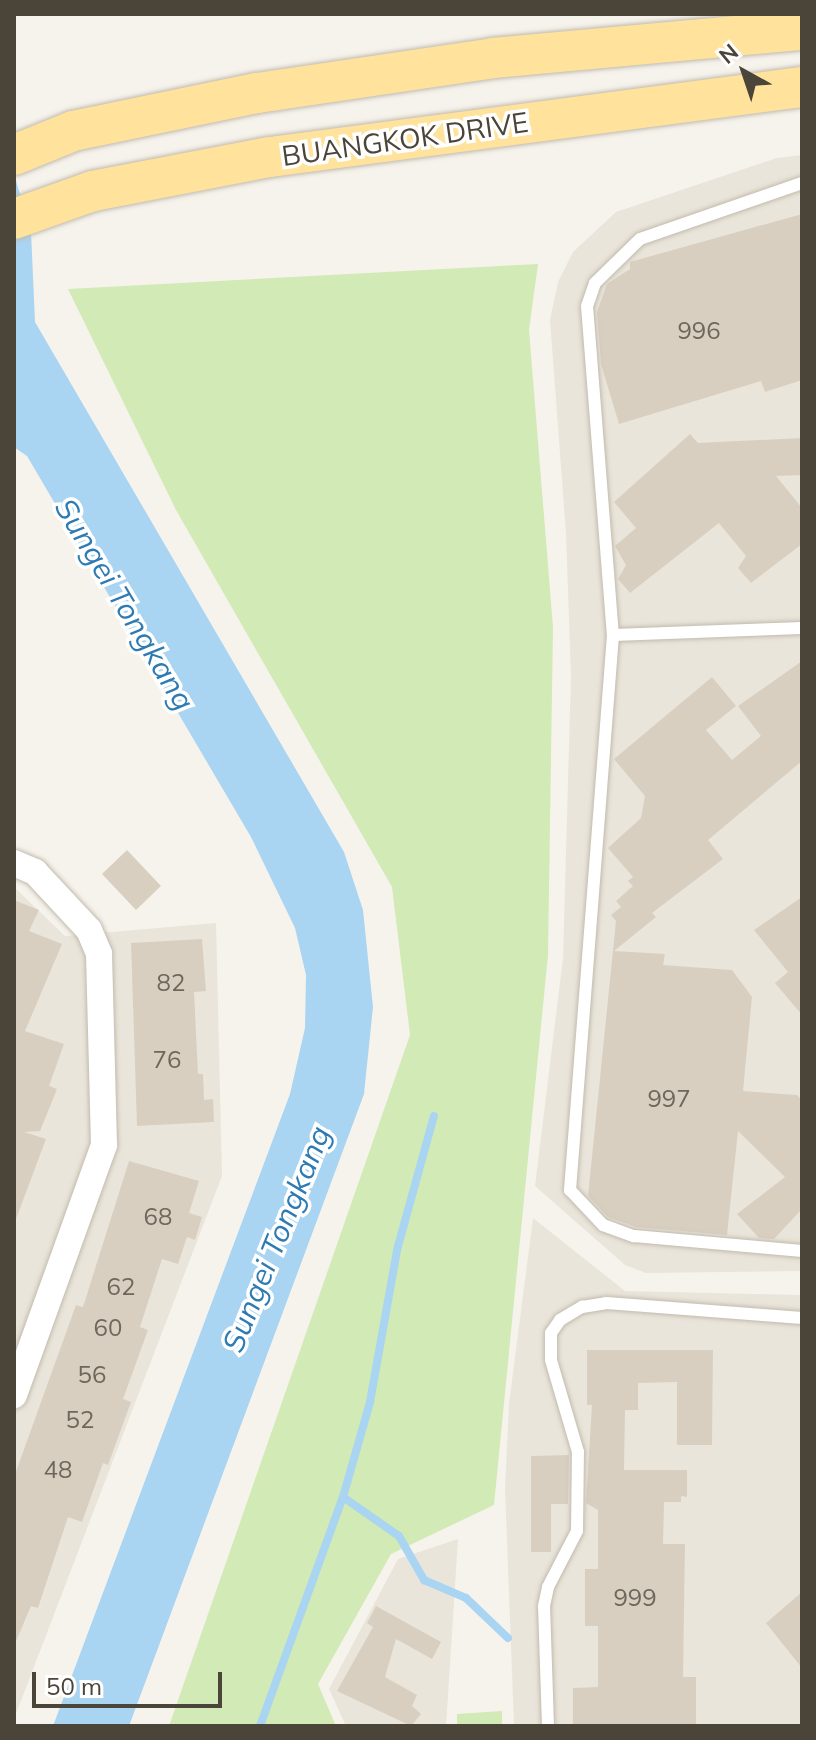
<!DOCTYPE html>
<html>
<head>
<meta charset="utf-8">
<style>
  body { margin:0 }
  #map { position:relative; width:816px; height:1740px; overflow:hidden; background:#f6f3ec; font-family:Mulish,sans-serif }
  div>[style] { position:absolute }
  .residential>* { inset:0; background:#eae5da }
  .green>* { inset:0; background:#d2eab5 }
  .water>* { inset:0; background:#a9d4f2 }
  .stream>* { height:8px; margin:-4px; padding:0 4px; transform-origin:4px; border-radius:4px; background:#a9d4f2 }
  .building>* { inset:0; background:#d8cfc1 }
  .roads { filter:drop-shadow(0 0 2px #c2bbae) drop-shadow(0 0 2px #c2bbae) }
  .lane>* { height:12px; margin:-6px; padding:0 6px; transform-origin:6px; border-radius:6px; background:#fff }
  .street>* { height:26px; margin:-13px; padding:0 13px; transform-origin:13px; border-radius:13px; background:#fff }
  .primary>* { height:40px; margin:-20px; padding:0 20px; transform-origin:20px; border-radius:20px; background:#ffe39c }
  span { translate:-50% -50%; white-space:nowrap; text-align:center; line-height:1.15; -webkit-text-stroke:7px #fff; paint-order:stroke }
  .number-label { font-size:24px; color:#6e675b }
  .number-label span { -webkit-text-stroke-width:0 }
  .street-label { font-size:28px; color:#4b4439 }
  .water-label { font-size:30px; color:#2e7ab2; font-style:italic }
  .frame { position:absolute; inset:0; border:16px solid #4b4439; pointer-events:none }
  .north { position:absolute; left:704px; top:32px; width:80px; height:80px; -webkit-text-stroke:6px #fff; paint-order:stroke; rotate:320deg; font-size:22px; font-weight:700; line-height:32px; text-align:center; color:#4b4439 }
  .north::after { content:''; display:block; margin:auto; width:28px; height:36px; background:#4b4439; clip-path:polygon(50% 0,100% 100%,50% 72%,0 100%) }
  .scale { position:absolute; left:32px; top:1672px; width:190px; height:36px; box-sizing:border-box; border:4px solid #4b4439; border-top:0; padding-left:10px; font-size:24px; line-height:28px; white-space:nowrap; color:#4b4439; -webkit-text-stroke:6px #fff; paint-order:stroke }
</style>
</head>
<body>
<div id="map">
  <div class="residential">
    <div style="clip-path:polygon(802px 155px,802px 1271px,646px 1273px,625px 1265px,535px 1186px,563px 958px,571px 676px,566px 533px,550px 320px,558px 282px,573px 252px,616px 212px,777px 158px)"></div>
    <div style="clip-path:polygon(14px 887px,65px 936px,216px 923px,222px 1176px,14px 1719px)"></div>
    <div style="clip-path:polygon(533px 1218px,625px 1291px,802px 1295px,802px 1726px,514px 1726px,505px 1488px,509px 1404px)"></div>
    <div style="clip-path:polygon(458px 1539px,446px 1726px,346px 1726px,329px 1689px,398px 1559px)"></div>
  </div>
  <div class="green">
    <div style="clip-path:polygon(538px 264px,529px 330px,553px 627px,548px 955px,494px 1505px,391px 1554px,318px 1684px,336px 1726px,169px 1726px,410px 1035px,392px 887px,176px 510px,68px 289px)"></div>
    <div style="clip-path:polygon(502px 1711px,502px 1726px,457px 1726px,457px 1714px)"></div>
  </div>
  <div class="water">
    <div style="clip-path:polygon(14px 174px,31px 231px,35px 322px,344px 852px,363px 910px,373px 1007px,364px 1094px,129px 1726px,53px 1726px,290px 1094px,305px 1028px,306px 975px,295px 928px,251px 837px,27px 456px,14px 447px)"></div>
  </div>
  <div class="stream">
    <div style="left:343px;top:1497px;width:68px;rotate:34.9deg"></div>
    <div style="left:399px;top:1536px;width:51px;rotate:60.4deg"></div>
    <div style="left:424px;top:1580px;width:46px;rotate:23.2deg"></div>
    <div style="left:466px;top:1598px;width:58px;rotate:43.6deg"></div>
    <div style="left:260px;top:1726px;width:244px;rotate:-70.1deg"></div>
    <div style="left:343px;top:1497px;width:99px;rotate:-74.1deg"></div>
    <div style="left:370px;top:1402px;width:154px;rotate:-79.9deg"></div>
    <div style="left:397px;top:1250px;width:139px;rotate:-74.6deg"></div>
  </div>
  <div class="building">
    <div style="clip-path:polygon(802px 214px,802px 380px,765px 392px,761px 381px,619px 424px,601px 364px,597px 312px,607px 284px,630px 269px,630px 262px)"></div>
    <div style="clip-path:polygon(690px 434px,698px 443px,802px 438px,802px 475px,776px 476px,802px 508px,802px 544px,751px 583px,738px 568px,746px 556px,719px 523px,630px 593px,618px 579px,626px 565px,615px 546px,636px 528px,614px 502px)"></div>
    <div style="clip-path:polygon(802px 661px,802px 761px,708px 840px,723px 859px,652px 913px,656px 917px,614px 951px,665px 954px,663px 965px,732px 970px,752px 997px,743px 1091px,797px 1095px,802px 1100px,802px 1209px,774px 1239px,759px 1238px,737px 1214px,785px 1177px,738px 1131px,727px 1235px,636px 1227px,608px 1217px,588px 1196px,616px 921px,611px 915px,621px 907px,616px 901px,633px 886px,628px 881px,633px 877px,608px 848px,641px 818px,645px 796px,614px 759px,712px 677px,736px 706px,706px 730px,732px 760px,761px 736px,738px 706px)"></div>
    <div style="clip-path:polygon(127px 850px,161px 886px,136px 910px,102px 874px)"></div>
    <div style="clip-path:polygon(802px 897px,802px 1015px,775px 983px,788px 972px,754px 930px)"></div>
    <div style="clip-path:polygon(14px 900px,39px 910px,29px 931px,62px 944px,25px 1031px,64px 1044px,49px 1086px,57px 1089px,40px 1131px,24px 1132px,46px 1139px,16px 1219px)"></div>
    <div style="clip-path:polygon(202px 939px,206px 991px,194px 992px,198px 1074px,203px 1074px,204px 1100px,213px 1099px,214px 1122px,137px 1126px,131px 943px)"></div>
    <div style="clip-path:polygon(129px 1161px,199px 1181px,189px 1213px,202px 1217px,195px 1240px,187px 1237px,178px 1264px,162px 1259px,140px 1327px,148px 1330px,123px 1399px,131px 1402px,108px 1465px,103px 1463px,82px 1522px,68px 1517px,38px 1608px,31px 1606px,14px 1646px,14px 1477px,76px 1305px,83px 1307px)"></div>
    <div style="clip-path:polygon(587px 1350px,713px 1350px,712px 1445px,677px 1445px,677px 1382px,638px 1383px,638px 1410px,625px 1410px,624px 1470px,687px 1470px,687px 1497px,681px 1496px,681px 1502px,664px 1502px,663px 1544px,685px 1544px,683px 1677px,696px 1677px,696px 1726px,573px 1726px,573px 1688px,598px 1687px,598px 1626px,585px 1626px,585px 1569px,598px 1569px,598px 1510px,586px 1503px,592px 1405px,587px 1405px)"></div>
    <div style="clip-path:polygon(569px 1455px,568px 1504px,551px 1504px,551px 1552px,531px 1552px,531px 1456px)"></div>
    <div style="clip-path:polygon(802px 1592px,802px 1668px,766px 1623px)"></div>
    <div style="clip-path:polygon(376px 1606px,441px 1642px,432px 1659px,396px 1639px,385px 1677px,417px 1695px,412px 1706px,421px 1714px,411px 1726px,337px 1691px,373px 1627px,367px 1623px)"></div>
  </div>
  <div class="roads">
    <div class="lane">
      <div style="left:802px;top:183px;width:171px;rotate:160.9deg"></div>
      <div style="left:640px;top:239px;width:63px;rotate:135.6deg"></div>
      <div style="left:595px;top:283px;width:24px;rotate:109deg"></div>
      <div style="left:587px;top:306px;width:330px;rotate:85.5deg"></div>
      <div style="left:613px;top:635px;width:557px;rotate:94.43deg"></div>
      <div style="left:570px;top:1190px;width:48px;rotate:46.7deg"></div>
      <div style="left:603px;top:1225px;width:33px;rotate:20deg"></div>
      <div style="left:634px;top:1236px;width:169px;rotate:5.1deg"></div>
      <div style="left:613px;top:635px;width:189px;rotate:-2.1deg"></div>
      <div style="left:548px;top:1726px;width:120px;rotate:-91.9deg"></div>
      <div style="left:544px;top:1606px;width:19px;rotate:-78deg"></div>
      <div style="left:548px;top:1587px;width:63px;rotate:-62.6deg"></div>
      <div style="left:577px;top:1531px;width:79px;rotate:-89.3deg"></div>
      <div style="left:578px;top:1452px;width:96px;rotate:-106.4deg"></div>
      <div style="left:551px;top:1360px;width:27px;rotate:-90deg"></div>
      <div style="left:551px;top:1333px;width:16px;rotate:-55deg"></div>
      <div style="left:560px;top:1320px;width:26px;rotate:-31deg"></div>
      <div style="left:582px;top:1307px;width:24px;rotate:-9deg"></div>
      <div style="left:606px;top:1303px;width:197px;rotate:4.4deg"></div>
    </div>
    <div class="street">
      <div style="left:14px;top:863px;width:23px;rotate:23deg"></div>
      <div style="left:35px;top:872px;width:79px;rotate:47deg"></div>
      <div style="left:89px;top:930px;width:26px;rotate:67deg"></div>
      <div style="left:99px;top:954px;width:191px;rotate:88.5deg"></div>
      <div style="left:104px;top:1145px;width:266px;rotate:109.8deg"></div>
    </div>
    <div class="primary">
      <div style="left:14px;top:155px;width:64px;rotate:-22.1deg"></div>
      <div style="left:73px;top:131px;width:188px;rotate:-11.7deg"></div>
      <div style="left:257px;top:93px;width:239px;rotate:-8.4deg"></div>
      <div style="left:493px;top:58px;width:310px;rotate:-5.2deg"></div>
      <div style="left:14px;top:219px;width:84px;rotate:-19.5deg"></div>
      <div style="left:93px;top:191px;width:180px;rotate:-10.9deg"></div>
      <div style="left:270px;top:157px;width:537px;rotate:-7.5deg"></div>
    </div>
  </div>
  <div class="number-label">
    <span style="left:699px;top:331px">996</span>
    <span style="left:171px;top:983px">82</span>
    <span style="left:167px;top:1060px">76</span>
    <span style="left:669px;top:1099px">997</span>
    <span style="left:158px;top:1217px">68</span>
    <span style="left:121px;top:1287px">62</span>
    <span style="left:108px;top:1328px">60</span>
    <span style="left:92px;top:1375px">56</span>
    <span style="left:80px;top:1420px">52</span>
    <span style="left:58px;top:1470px">48</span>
    <span style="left:635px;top:1598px">999</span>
  </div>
  <div class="street-label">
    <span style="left:405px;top:139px;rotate:-8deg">BUANGKOK DRIVE</span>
  </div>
  <div class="water-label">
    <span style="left:125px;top:604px;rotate:59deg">Sungei Tongkang</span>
    <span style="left:276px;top:1239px;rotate:-68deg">Sungei Tongkang</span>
  </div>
  <div class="frame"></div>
  <div class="north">N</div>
  <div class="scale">50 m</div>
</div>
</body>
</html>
